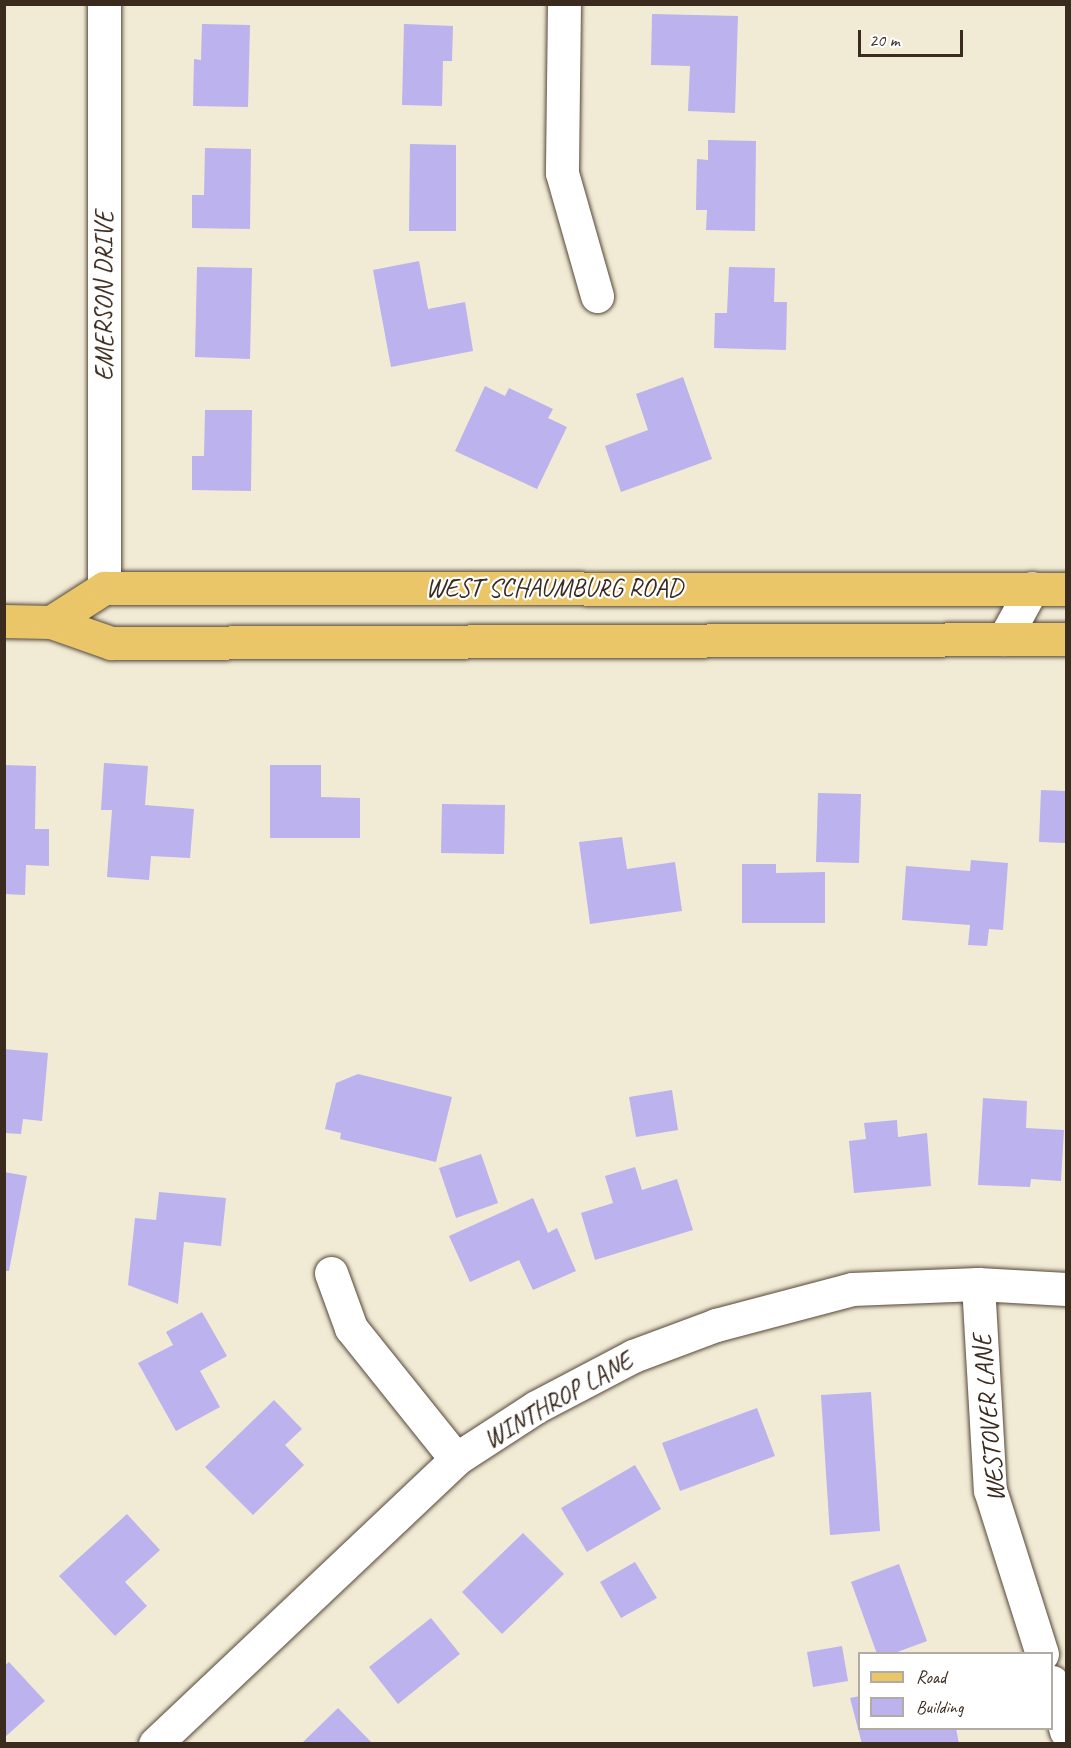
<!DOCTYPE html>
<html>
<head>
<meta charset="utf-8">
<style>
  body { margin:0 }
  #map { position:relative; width:1071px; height:1748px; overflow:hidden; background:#f1ebd5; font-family:Caveat,sans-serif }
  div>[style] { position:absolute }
  .building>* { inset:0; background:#bbb2ee }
  .roads { filter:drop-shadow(0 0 2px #564739) drop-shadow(0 0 2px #564739) }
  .minor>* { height:33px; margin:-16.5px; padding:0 16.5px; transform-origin:16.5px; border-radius:16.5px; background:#fff }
  .major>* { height:33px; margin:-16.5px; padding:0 16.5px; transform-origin:16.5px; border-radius:16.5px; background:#ebc669 }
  span { translate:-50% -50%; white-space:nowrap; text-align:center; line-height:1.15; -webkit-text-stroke:4.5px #fff; paint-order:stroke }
  .street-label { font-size:26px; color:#3b2a1e }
  .frame { position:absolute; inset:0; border:6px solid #3b2a1e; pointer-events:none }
  .legend { position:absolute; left:858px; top:1652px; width:195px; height:78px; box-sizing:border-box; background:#fff; border:2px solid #b1aaa5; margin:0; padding:8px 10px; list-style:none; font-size:18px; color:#3b2a1e }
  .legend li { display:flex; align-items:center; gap:12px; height:30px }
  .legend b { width:30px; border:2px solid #b1aaa5 }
  .scale { position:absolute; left:858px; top:30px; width:105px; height:27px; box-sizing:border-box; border:3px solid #3b2a1e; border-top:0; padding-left:8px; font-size:18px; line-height:21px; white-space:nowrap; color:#3b2a1e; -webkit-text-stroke:4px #fff; paint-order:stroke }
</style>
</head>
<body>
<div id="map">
  <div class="building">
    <div style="clip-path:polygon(652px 14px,738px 16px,735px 113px,688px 111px,690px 66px,651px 65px)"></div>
    <div style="clip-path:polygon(202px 24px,250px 25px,248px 107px,193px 106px,194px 59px,201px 60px)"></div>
    <div style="clip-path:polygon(404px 24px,453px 26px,452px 61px,443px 61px,442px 106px,402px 105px)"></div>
    <div style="clip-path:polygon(708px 140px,756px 141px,755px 231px,706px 230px,707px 210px,696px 210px,697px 159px,708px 160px)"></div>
    <div style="clip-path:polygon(410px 144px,456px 145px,456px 231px,409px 231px)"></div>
    <div style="clip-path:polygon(205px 148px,251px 149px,250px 229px,192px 228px,192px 195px,204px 195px)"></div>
    <div style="clip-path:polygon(419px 261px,428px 309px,465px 302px,473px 351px,391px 367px,373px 270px)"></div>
    <div style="clip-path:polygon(197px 267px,252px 268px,250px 359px,195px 357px)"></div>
    <div style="clip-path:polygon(729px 267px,775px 268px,774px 302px,787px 302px,786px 350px,714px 348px,715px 313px,727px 313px)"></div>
    <div style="clip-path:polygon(683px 377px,712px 459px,621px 492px,605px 446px,648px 430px,636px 394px)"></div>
    <div style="clip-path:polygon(485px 386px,505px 396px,509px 388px,553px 409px,548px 418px,567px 427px,537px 489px,455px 451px)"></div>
    <div style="clip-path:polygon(205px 410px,252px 410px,251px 491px,192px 490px,192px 456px,204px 456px)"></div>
    <div style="clip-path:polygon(104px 763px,148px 766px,145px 805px,194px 809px,190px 858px,151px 856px,149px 880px,107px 877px,112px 810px,101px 810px)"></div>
    <div style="clip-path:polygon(4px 765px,36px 766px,35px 829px,49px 829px,49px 866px,26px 865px,25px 895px,4px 894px)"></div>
    <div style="clip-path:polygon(270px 765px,321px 765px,321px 797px,360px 798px,360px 838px,270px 838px)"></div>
    <div style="clip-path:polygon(1041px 790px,1066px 791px,1066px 843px,1039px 842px)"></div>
    <div style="clip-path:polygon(818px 793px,861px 794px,859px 863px,816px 862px)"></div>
    <div style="clip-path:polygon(442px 804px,505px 805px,504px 854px,441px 853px)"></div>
    <div style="clip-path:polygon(622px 837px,627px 869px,675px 862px,682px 911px,590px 924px,579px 842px)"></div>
    <div style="clip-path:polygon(971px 860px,1008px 863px,1003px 930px,989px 929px,987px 946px,968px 945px,970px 925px,902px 920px,906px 866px,970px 871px)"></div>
    <div style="clip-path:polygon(742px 864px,776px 864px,776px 873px,825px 872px,825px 923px,742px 923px)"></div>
    <div style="clip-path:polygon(4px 1049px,48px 1053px,42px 1121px,23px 1119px,21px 1134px,4px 1133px)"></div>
    <div style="clip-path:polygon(358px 1074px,452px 1097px,436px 1162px,340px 1139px,341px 1133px,325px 1129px,336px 1083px)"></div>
    <div style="clip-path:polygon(672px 1090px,678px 1130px,636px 1137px,629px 1097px)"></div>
    <div style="clip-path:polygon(983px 1098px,1027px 1101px,1026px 1128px,1064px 1130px,1061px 1181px,1031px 1179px,1030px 1187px,978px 1185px)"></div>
    <div style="clip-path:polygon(897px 1120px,898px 1137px,927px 1133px,931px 1186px,854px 1193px,849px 1141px,866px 1139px,864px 1123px)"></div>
    <div style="clip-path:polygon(481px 1154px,498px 1203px,456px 1218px,439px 1168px)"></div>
    <div style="clip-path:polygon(635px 1167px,642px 1190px,677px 1179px,693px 1230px,595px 1260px,581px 1213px,613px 1203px,605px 1176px)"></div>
    <div style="clip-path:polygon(4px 1172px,27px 1176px,9px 1271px,4px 1271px)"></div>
    <div style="clip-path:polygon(159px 1192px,226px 1198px,221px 1246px,184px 1242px,178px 1304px,128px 1285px,135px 1218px,156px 1220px)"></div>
    <div style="clip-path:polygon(533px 1198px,548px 1233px,557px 1228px,576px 1271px,533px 1290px,519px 1260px,470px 1282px,449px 1236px)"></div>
    <div style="clip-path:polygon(202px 1312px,227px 1356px,200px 1371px,220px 1407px,176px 1431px,138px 1363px,173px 1345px,166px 1332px)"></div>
    <div style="clip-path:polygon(871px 1392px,880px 1531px,830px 1535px,821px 1395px)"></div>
    <div style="clip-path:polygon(274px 1400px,302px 1429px,285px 1445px,304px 1465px,253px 1515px,205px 1467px)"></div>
    <div style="clip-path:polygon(757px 1408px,775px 1456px,680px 1491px,662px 1443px)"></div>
    <div style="clip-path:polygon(635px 1465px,661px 1509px,587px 1552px,561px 1508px)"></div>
    <div style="clip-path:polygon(127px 1514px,160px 1550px,125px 1582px,147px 1606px,115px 1636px,59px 1576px)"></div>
    <div style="clip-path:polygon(523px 1533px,564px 1574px,502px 1634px,462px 1592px)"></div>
    <div style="clip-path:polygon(635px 1562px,657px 1598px,621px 1618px,600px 1582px)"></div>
    <div style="clip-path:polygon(899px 1564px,927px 1641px,892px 1654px,877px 1654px,851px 1582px)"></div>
    <div style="clip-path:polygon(431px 1618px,460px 1654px,398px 1704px,369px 1667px)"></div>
    <div style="clip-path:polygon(842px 1646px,848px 1681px,813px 1687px,807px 1652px)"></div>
    <div style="clip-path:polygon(9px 1662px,45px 1701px,4px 1738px,4px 1666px)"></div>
    <div style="clip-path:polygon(860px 1696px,860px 1728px,956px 1728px,959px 1744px,862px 1744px,850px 1698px)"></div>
    <div style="clip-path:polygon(338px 1708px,373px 1744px,301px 1744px)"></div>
  </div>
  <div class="roads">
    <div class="minor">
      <div style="left:104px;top:4px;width:584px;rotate:90deg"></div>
      <div style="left:564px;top:4px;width:169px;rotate:90.7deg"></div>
      <div style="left:562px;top:173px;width:128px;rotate:74.1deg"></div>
      <div style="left:1004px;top:639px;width:58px;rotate:-61.2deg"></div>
      <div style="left:331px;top:1273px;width:59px;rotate:70deg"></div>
      <div style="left:351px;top:1328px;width:168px;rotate:51.3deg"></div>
      <div style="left:978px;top:1284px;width:206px;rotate:86.7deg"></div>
      <div style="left:990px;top:1490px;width:172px;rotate:72.4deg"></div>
      <div style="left:1052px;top:1682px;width:51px;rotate:74.1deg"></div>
      <div style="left:155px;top:1744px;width:415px;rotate:-43.4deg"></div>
      <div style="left:456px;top:1459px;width:95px;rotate:-33deg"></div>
      <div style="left:536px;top:1407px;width:110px;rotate:-27.7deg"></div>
      <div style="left:633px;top:1356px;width:89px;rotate:-20.5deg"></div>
      <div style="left:716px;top:1325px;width:141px;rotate:-14.8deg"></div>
      <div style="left:852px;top:1289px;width:126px;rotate:-2.3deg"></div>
      <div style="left:978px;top:1284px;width:88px;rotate:3.3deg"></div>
    </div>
    <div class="major">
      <div style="left:4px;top:621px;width:47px;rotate:1.2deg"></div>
      <div style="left:51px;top:622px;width:64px;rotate:19.3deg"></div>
      <div style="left:111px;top:643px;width:955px;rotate:-0.24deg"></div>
      <div style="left:51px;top:622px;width:63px;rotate:-32.7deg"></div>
      <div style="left:104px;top:588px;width:962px;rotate:0.06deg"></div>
    </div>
  </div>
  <div class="street-label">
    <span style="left:104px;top:296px;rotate:-90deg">EMERSON DRIVE</span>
    <span style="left:554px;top:588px">WEST SCHAUMBURG ROAD</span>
    <span style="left:558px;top:1400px;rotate:-30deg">WINTHROP LANE</span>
    <span style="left:989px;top:1418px;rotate:-95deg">WESTOVER LANE</span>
  </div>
  <div class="frame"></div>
  <ul class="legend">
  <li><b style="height:8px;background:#ebc669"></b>Road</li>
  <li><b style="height:16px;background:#bbb2ee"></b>Building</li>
  </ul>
  <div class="scale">20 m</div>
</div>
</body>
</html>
